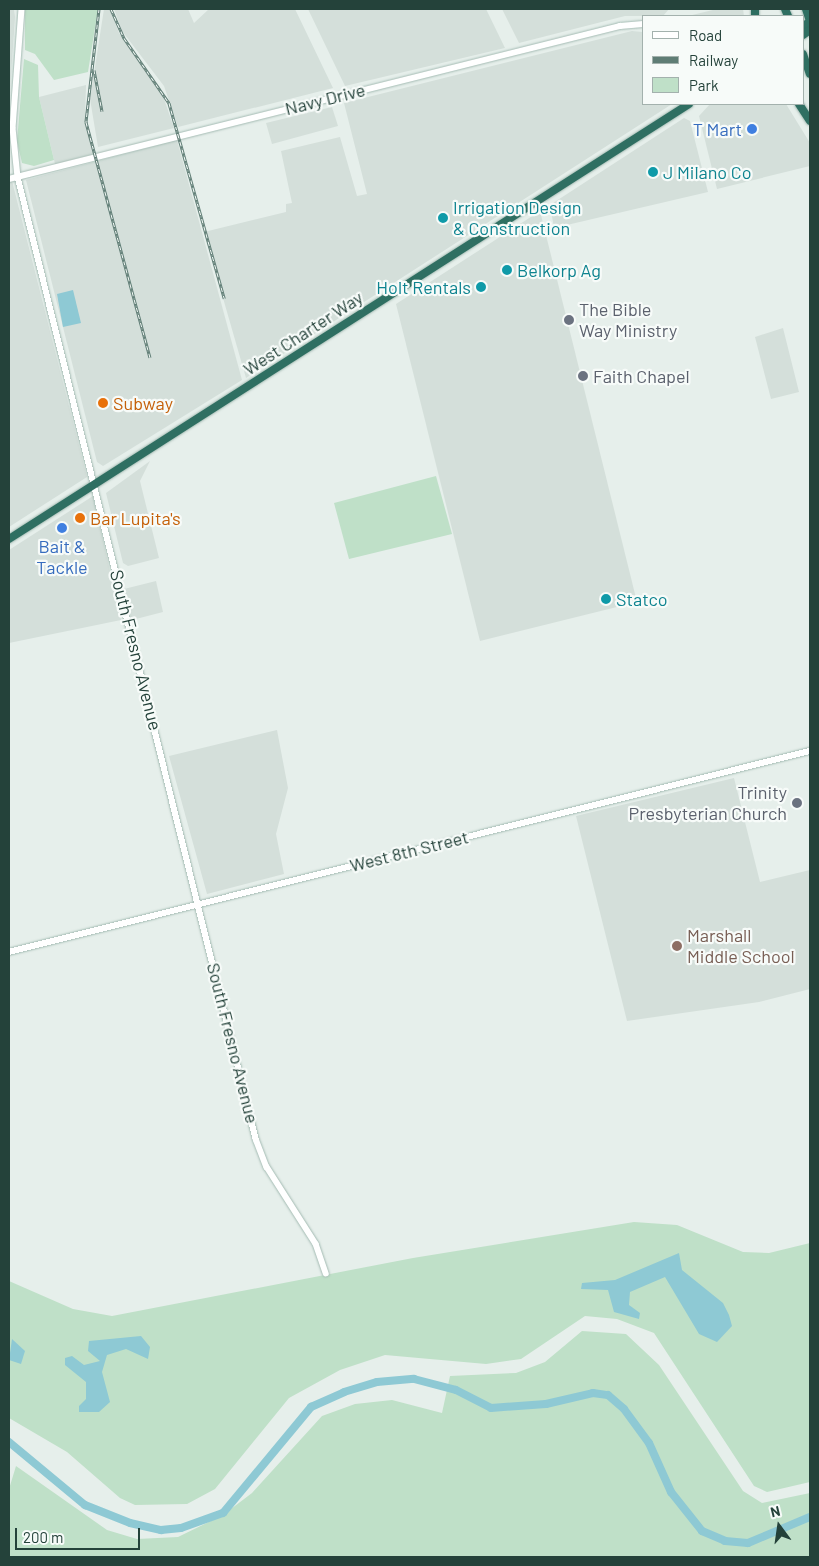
<!DOCTYPE html>
<html>
<head>
<meta charset="utf-8">
<style>
  body { margin:0 }
  #map { position:relative; width:819px; height:1566px; overflow:hidden; background:#e6efeb; font-family:Barlow,sans-serif }
  div>[style] { position:absolute }
  .built>* { inset:0; background:#d4dfda }
  .green>* { inset:0; background:#bfe0c8 }
  .water>* { inset:0; background:#8ec9d4 }
  .river>* { height:8px; margin:-4px; padding:0 4px; transform-origin:4px; border-radius:4px; background:#8ec9d4 }
  .roads { filter:drop-shadow(0 0 1px #a4bbb3) drop-shadow(0 0 1px #a4bbb3) }
  .secondary>* { height:5.5px; margin:-2.75px; padding:0 2.75px; transform-origin:2.75px; border-radius:2.75px; background:#fff }
  .highway>* { height:8px; margin:-4px; padding:0 4px; transform-origin:4px; border-radius:4px; background:#2f6f62 }
  .rail>* { height:3px; margin-top:-1.5px; transform-origin:0; background:repeating-linear-gradient(90deg,#f7fbf9 0 4px,#5f7d75 0 8px); box-sizing:border-box; border-block:1px solid #5f7d75 }
  .dots>* { width:14px; height:14px; translate:-50% -50%; box-sizing:border-box; border:2px solid #f7fbf9; border-radius:50% }
  span { translate:-50% -50%; white-space:nowrap; text-align:center; line-height:1.15; -webkit-text-stroke:4.5px #f7fbf9; paint-order:stroke }
  .street-label { font-size:18px; color:#24423a }
  .shop-label { font-size:18px; color:#366cbe }
  .right { translate:-100% -50%; text-align:right }
  .culture-label { font-size:18px; color:#0d838f }
  .left { translate:0 -50%; text-align:left }
  .worship-label { font-size:18px; color:#5b616d }
  .food-label { font-size:18px; color:#c56008 }
  .education-label { font-size:18px; color:#785e54 }
  .frame { position:absolute; inset:0; border:10px solid #24423a; pointer-events:none }
  .legend { position:absolute; left:642px; top:15px; width:162px; height:90px; box-sizing:border-box; background:#f7fbf9; border:1px solid #a3b1ad; margin:0; padding:6px 9px; list-style:none; font-size:15px; color:#24423a }
  .legend li { display:flex; align-items:center; gap:10px; height:25px }
  .legend b { width:25px; border:1px solid #a3b1ad }
  .north { position:absolute; left:754px; top:1501px; width:50px; height:50px; -webkit-text-stroke:4px #f7fbf9; paint-order:stroke; rotate:346deg; font-size:14px; font-weight:700; line-height:20px; text-align:center; color:#24423a }
  .north::after { content:''; display:block; margin:auto; width:18px; height:22px; background:#24423a; clip-path:polygon(50% 0,100% 100%,50% 72%,0 100%) }
  .scale { position:absolute; left:15px; top:1528px; width:125px; height:22px; box-sizing:border-box; border:2px solid #24423a; border-top:0; padding-left:6px; font-size:15px; line-height:18px; white-space:nowrap; color:#24423a; -webkit-text-stroke:4px #f7fbf9; paint-order:stroke }
</style>
</head>
<body>
<div id="map">
  <div class="built">
    <div style="clip-path:polygon(9px 9px,14px 9px,15px 17px,9px 106px)"></div>
    <div style="clip-path:polygon(104px 9px,110px 9px,119px 33px,160px 87px,174px 128px,98px 147px,90px 99px)"></div>
    <div style="clip-path:polygon(114px 9px,188px 9px,194px 23px,209px 9px,295px 9px,333px 88px,178px 127px,164px 86px,122px 31px)"></div>
    <div style="clip-path:polygon(308px 9px,486px 9px,505px 48px,345px 86px)"></div>
    <div style="clip-path:polygon(502px 9px,669px 9px,663px 16px,625px 16px,519px 43px)"></div>
    <div style="clip-path:polygon(717px 9px,743px 9px,744px 16px,688px 16px)"></div>
    <div style="clip-path:polygon(632px 31px,643px 32px,643px 104px,672px 104px,246px 378px,204px 232px,286px 212px,286px 204px,292px 203px,281px 151px,340px 137px,357px 196px,367px 194px,344px 103px)"></div>
    <div style="clip-path:polygon(86px 85px,85px 122px,94px 154px,55px 164px,39px 97px)"></div>
    <div style="clip-path:polygon(710px 104px,786px 104px,810px 143px,810px 166px,717px 189px,699px 116px)"></div>
    <div style="clip-path:polygon(332px 107px,338px 126px,272px 144px,266px 123px)"></div>
    <div style="clip-path:polygon(684px 118px,690px 121px,708px 192px,554px 228px,550px 205px)"></div>
    <div style="clip-path:polygon(177px 140px,242px 380px,103px 466px,97px 462px,26px 180px)"></div>
    <div style="clip-path:polygon(12px 181px,87px 477px,9px 527px,9px 182px)"></div>
    <div style="clip-path:polygon(540px 211px,637px 602px,480px 641px,396px 304px)"></div>
    <div style="clip-path:polygon(783px 328px,799px 392px,771px 399px,755px 337px)"></div>
    <div style="clip-path:polygon(150px 461px,140px 481px,159px 558px,128px 566px,123px 563px,106px 493px)"></div>
    <div style="clip-path:polygon(93px 496px,121px 620px,9px 643px,9px 550px)"></div>
    <div style="clip-path:polygon(156px 581px,163px 612px,132px 620px,124px 589px)"></div>
    <div style="clip-path:polygon(277px 730px,288px 788px,276px 834px,284px 874px,207px 894px,169px 756px)"></div>
    <div style="clip-path:polygon(734px 778px,760px 882px,810px 870px,810px 989px,759px 1002px,627px 1021px,576px 816px)"></div>
  </div>
  <div class="green">
    <div style="clip-path:polygon(25px 9px,98px 9px,88px 72px,54px 80px,35px 54px,25px 50px)"></div>
    <div style="clip-path:polygon(24px 59px,38px 65px,39px 97px,54px 160px,34px 166px,22px 163px,17px 141px)"></div>
    <div style="clip-path:polygon(436px 476px,452px 534px,349px 559px,334px 503px)"></div>
    <div style="clip-path:polygon(634px 1222px,677px 1225px,743px 1252px,769px 1253px,810px 1243px,810px 1482px,767px 1492px,754px 1486px,654px 1333px,617px 1319px,585px 1316px,521px 1359px,486px 1364px,385px 1355px,340px 1370px,289px 1398px,215px 1489px,187px 1504px,135px 1505px,120px 1498px,67px 1452px,9px 1418px,9px 1281px,73px 1309px,112px 1316px,413px 1258px)"></div>
    <div style="clip-path:polygon(582px 1331px,626px 1334px,659px 1365px,743px 1491px,762px 1503px,810px 1493px,810px 1557px,9px 1557px,9px 1489px,16px 1466px,107px 1530px,137px 1539px,178px 1537px,223px 1515px,252px 1493px,322px 1416px,355px 1404px,392px 1400px,442px 1413px,450px 1376px,516px 1373px,545px 1362px)"></div>
  </div>
  <div class="water">
    <div style="clip-path:polygon(73px 290px,81px 323px,63px 327px,57px 294px)"></div>
    <div style="clip-path:polygon(679px 1253px,682px 1270px,723px 1303px,729px 1315px,732px 1326px,717px 1342px,699px 1334px,665px 1277px,630px 1292px,629px 1305px,640px 1313px,639px 1319px,614px 1312px,608px 1290px,581px 1289px,582px 1283px,615px 1280px)"></div>
    <div style="clip-path:polygon(141px 1336px,150px 1347px,148px 1359px,126px 1349px,107px 1355px,102px 1372px,110px 1402px,99px 1412px,79px 1412px,79px 1406px,86px 1399px,86px 1382px,65px 1365px,65px 1358px,72px 1356px,84px 1365px,100px 1361px,88px 1351px,89px 1341px)"></div>
    <div style="clip-path:polygon(12px 1339px,25px 1351px,21px 1364px,9px 1360px)"></div>
  </div>
  <div class="river">
    <div style="left:9px;top:1442px;width:99px;rotate:39.7deg"></div>
    <div style="left:85px;top:1505px;width:48px;rotate:21.8deg"></div>
    <div style="left:130px;top:1523px;width:32px;rotate:13deg"></div>
    <div style="left:161px;top:1530px;width:20px;rotate:-6deg"></div>
    <div style="left:181px;top:1528px;width:45px;rotate:-19.7deg"></div>
    <div style="left:223px;top:1513px;width:138px;rotate:-50.3deg"></div>
    <div style="left:311px;top:1407px;width:36px;rotate:-24deg"></div>
    <div style="left:344px;top:1392px;width:34px;rotate:-17deg"></div>
    <div style="left:377px;top:1382px;width:37px;rotate:-5deg"></div>
    <div style="left:414px;top:1379px;width:43px;rotate:14.7deg"></div>
    <div style="left:456px;top:1390px;width:39px;rotate:27deg"></div>
    <div style="left:491px;top:1408px;width:55px;rotate:-4.2deg"></div>
    <div style="left:546px;top:1404px;width:48px;rotate:-13.2deg"></div>
    <div style="left:593px;top:1393px;width:15px;rotate:8deg"></div>
    <div style="left:608px;top:1395px;width:21px;rotate:41deg"></div>
    <div style="left:624px;top:1409px;width:42px;rotate:53.7deg"></div>
    <div style="left:649px;top:1443px;width:54px;rotate:65.8deg"></div>
    <div style="left:671px;top:1492px;width:50px;rotate:51.5deg"></div>
    <div style="left:702px;top:1531px;width:25px;rotate:23deg"></div>
    <div style="left:725px;top:1541px;width:23px;rotate:5deg"></div>
    <div style="left:748px;top:1543px;width:67px;rotate:-22.8deg"></div>
  </div>
  <div class="roads">
    <div class="secondary">
      <div style="left:22px;top:9px;width:119px;rotate:94.3deg"></div>
      <div style="left:13px;top:128px;width:49px;rotate:84.2deg"></div>
      <div style="left:18px;top:177px;width:991px;rotate:76.1deg"></div>
      <div style="left:256px;top:1139px;width:30px;rotate:69deg"></div>
      <div style="left:267px;top:1167px;width:91px;rotate:57.5deg"></div>
      <div style="left:316px;top:1244px;width:31px;rotate:71deg"></div>
      <div style="left:9px;top:179px;width:630px;rotate:-14.06deg"></div>
      <div style="left:620px;top:26px;width:23px;rotate:-5deg"></div>
      <div style="left:9px;top:952px;width:826px;rotate:-14.09deg"></div>
    </div>
    <div class="highway">
      <div style="left:785px;top:9px;width:8px;rotate:67deg"></div>
      <div style="left:806px;top:9px;width:13px;rotate:72deg"></div>
      <div style="left:755px;top:16px;width:7px;rotate:-90deg"></div>
      <div style="left:803px;top:26px;width:8px;rotate:-30deg"></div>
      <div style="left:803px;top:35px;width:9px;rotate:-36deg"></div>
      <div style="left:803px;top:54px;width:21px;rotate:71deg"></div>
      <div style="left:799px;top:104px;width:20px;rotate:57deg"></div>
      <div style="left:9px;top:539px;width:807px;rotate:-32.61deg"></div>
    </div>
  </div>
  <div class="rail">
    <div style="left:99px;top:9px;width:114px;rotate:96.6deg"></div>
    <div style="left:86px;top:122px;width:244px;rotate:74.8deg"></div>
    <div style="left:111px;top:9px;width:32px;rotate:66deg"></div>
    <div style="left:124px;top:38px;width:79px;rotate:55.3deg"></div>
    <div style="left:169px;top:103px;width:203px;rotate:74.2deg"></div>
    <div style="left:94px;top:70px;width:42px;rotate:79deg"></div>
  </div>
  <div class="dots">
    <div style="left:752px;top:129px;background:#3f7fe0"></div>
    <div style="left:653px;top:172px;background:#0f9aa8"></div>
    <div style="left:443px;top:218px;background:#0f9aa8"></div>
    <div style="left:507px;top:270px;background:#0f9aa8"></div>
    <div style="left:481px;top:287px;background:#0f9aa8"></div>
    <div style="left:569px;top:320px;background:#6b7280"></div>
    <div style="left:583px;top:376px;background:#6b7280"></div>
    <div style="left:103px;top:403px;background:#e8710a"></div>
    <div style="left:80px;top:518px;background:#e8710a"></div>
    <div style="left:62px;top:528px;background:#3f7fe0"></div>
    <div style="left:606px;top:599px;background:#0f9aa8"></div>
    <div style="left:797px;top:803px;background:#6b7280"></div>
    <div style="left:677px;top:946px;background:#8d6e63"></div>
  </div>
  <div class="street-label">
    <span style="left:325px;top:99px;rotate:-14deg">Navy Drive</span>
    <span style="left:303px;top:333px;rotate:-33deg">West Charter Way</span>
    <span style="left:136px;top:650px;rotate:76deg">South Fresno Avenue</span>
    <span style="left:409px;top:851px;rotate:-14deg">West 8th Street</span>
    <span style="left:233px;top:1043px;rotate:76deg">South Fresno Avenue</span>
  </div>
  <div class="shop-label">
    <span class="right" style="left:742px;top:129px">T Mart</span>
    <span style="left:62px;top:557px">Bait &amp;<br>Tackle</span>
  </div>
  <div class="culture-label">
    <span class="left" style="left:663px;top:172px">J Milano Co</span>
    <span class="left" style="left:453px;top:218px">Irrigation Design<br>&amp; Construction</span>
    <span class="left" style="left:517px;top:270px">Belkorp Ag</span>
    <span class="right" style="left:471px;top:287px">Holt Rentals</span>
    <span class="left" style="left:616px;top:599px">Statco</span>
  </div>
  <div class="worship-label">
    <span class="left" style="left:579px;top:320px">The Bible<br>Way Ministry</span>
    <span class="left" style="left:593px;top:376px">Faith Chapel</span>
    <span class="right" style="left:787px;top:803px">Trinity<br>Presbyterian Church</span>
  </div>
  <div class="food-label">
    <span class="left" style="left:113px;top:403px">Subway</span>
    <span class="left" style="left:90px;top:518px">Bar Lupita's</span>
  </div>
  <div class="education-label">
    <span class="left" style="left:687px;top:946px">Marshall<br>Middle School</span>
  </div>
  <div class="frame"></div>
  <ul class="legend">
  <li><b style="height:6px;background:#fff"></b>Road</li>
  <li><b style="height:6px;background:#5f7d75"></b>Railway</li>
  <li><b style="height:14px;background:#bfe0c8"></b>Park</li>
  </ul>
  <div class="north">N</div>
  <div class="scale">200 m</div>
</div>
</body>
</html>
